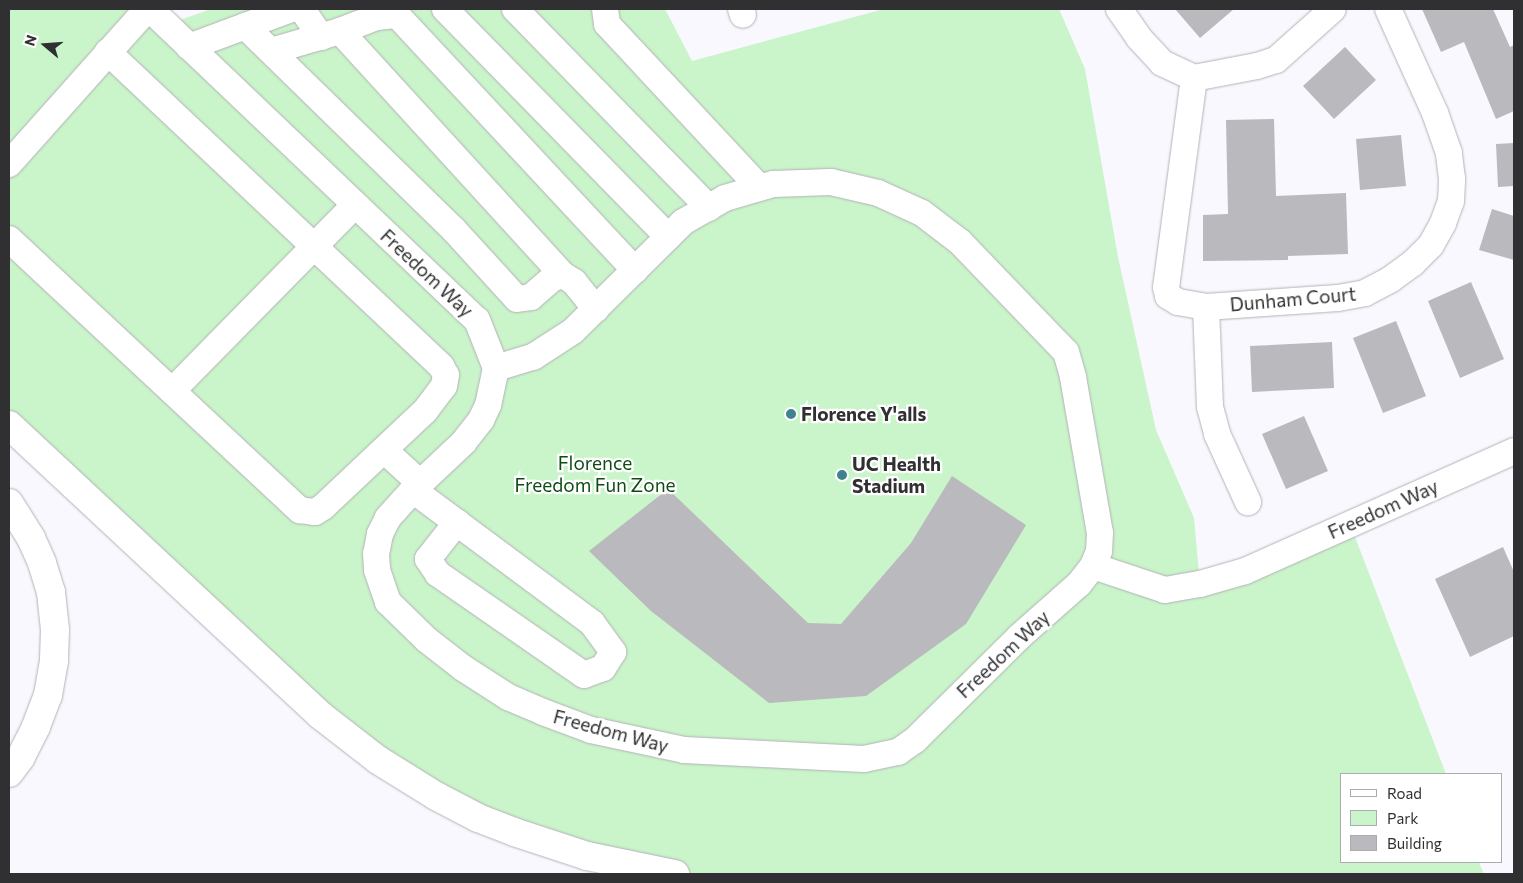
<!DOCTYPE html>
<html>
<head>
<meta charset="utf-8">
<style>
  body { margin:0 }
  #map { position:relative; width:1523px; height:883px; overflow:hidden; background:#f9f8fe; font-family:Commissioner,sans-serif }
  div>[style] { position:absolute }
  .green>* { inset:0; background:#caf4c9 }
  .building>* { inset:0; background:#b9b9be }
  .roads { filter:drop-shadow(0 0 1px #b2b2b7) drop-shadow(0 0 1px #b2b2b7) }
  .minor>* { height:26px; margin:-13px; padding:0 13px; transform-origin:13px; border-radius:13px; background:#fff }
  .highway>* { height:28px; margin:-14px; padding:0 14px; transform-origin:14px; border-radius:14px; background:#fff }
  .dots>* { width:14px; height:14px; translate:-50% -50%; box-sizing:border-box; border:2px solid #fff; border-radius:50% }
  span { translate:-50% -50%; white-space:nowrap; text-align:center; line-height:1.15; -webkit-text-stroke:4.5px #fff; paint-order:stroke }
  .street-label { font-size:19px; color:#303032 }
  .poi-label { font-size:19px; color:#303032; font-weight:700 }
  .left { translate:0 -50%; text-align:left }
  .park-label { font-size:19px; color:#104b15 }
  .frame { position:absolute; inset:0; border:10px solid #303032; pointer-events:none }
  .legend { position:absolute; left:1340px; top:773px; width:162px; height:90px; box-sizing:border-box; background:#fff; border:1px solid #acacad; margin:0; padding:6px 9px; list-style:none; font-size:15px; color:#303032 }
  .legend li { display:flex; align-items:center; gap:10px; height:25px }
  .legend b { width:25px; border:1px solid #acacad }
  .north { position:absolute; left:20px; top:20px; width:50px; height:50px; -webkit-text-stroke:4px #fff; paint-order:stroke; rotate:288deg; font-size:14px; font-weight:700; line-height:20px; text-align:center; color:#303032 }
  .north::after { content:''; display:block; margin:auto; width:18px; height:22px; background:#303032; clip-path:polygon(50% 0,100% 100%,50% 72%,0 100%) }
</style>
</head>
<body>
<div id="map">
  <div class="green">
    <div style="clip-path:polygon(9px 9px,149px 9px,166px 25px,211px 9px,665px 9px,692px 61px,884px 9px,1059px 9px,1085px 69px,1118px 257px,1156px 430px,1194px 518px,1200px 584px,1350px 524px,1446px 774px,1342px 774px,1342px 862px,1479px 862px,1484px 874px,675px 874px,587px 856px,378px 760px,9px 425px)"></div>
  </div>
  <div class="building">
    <div style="clip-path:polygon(1175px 9px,1234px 9px,1200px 38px)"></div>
    <div style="clip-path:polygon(1422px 9px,1493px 9px,1510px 47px,1514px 45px,1514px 111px,1496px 119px,1464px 42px,1441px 52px)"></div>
    <div style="clip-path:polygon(1345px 47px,1376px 80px,1334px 119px,1303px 86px)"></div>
    <div style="clip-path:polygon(1274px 119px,1276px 196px,1346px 193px,1348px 254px,1288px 256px,1288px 260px,1203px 261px,1203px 215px,1228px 214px,1226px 120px)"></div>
    <div style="clip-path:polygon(1401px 135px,1406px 186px,1360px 190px,1356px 139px)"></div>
    <div style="clip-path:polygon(1514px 143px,1514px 186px,1498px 187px,1496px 144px)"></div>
    <div style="clip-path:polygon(1492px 209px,1514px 216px,1514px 260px,1479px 250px)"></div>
    <div style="clip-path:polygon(1471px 282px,1504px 359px,1460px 378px,1428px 301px)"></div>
    <div style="clip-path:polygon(1396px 321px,1426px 396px,1383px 413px,1353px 338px)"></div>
    <div style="clip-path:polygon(1332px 342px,1334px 388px,1252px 392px,1250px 346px)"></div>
    <div style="clip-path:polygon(1304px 416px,1328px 471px,1286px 489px,1262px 434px)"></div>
    <div style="clip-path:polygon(952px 476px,1026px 525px,966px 624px,866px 696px,769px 703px,651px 611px,589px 551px,668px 489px,808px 623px,841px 624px,911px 543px)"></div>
    <div style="clip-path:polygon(1503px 547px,1514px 572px,1514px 636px,1470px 657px,1435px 579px)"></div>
  </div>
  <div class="roads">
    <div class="minor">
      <div style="left:150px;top:9px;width:451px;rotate:43.6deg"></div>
      <div style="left:477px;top:320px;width:52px;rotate:68.4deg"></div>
      <div style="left:496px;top:368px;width:38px;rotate:102deg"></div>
      <div style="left:488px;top:405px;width:17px;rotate:115deg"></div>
      <div style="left:481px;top:420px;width:28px;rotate:128deg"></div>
      <div style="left:464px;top:442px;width:70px;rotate:136.7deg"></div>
      <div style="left:413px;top:490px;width:38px;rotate:132deg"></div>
      <div style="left:388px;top:518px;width:18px;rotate:117deg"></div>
      <div style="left:380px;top:534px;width:20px;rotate:101deg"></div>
      <div style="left:376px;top:554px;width:16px;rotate:86deg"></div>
      <div style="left:377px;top:570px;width:34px;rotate:71deg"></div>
      <div style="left:388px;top:602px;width:54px;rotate:44.3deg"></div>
      <div style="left:427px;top:640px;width:46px;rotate:37.9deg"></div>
      <div style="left:463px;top:668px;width:54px;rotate:32.8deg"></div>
      <div style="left:508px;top:697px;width:38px;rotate:23deg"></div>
      <div style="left:543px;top:712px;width:51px;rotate:20.6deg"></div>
      <div style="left:591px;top:730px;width:95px;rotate:12.1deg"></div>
      <div style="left:684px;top:750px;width:180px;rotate:2.9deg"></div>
      <div style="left:864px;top:759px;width:35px;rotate:-12deg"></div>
      <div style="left:898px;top:752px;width:21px;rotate:-35deg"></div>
      <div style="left:915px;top:740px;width:146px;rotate:-44.7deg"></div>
      <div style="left:1019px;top:637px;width:80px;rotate:-41.5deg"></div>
      <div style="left:1079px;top:584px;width:23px;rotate:-52deg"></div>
      <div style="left:1093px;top:566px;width:76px;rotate:18.4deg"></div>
      <div style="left:1165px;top:590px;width:36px;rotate:-10deg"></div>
      <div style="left:1200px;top:584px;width:47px;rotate:-16.1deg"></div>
      <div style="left:1245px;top:571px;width:295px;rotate:-24deg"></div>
      <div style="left:302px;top:9px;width:34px;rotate:56deg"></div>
      <div style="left:372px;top:9px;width:9px;rotate:58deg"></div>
      <div style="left:377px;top:17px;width:20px;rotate:-6deg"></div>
      <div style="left:397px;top:15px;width:349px;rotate:47deg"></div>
      <div style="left:445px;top:9px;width:319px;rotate:45.6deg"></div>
      <div style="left:515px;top:9px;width:278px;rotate:45.7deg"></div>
      <div style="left:605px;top:9px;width:15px;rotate:82deg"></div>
      <div style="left:607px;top:24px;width:224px;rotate:47deg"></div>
      <div style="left:741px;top:9px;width:6px;rotate:72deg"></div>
      <div style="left:1119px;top:9px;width:35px;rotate:55deg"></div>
      <div style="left:1139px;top:38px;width:34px;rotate:47deg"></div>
      <div style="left:1162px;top:63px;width:35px;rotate:25deg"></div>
      <div style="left:245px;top:26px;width:292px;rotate:44.3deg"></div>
      <div style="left:454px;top:230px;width:93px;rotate:47.6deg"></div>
      <div style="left:517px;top:299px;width:14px;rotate:-8deg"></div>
      <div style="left:531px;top:297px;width:29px;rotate:-41deg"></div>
      <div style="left:553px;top:278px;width:10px;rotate:-17deg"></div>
      <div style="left:563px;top:275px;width:13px;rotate:32deg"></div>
      <div style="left:574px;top:282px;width:35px;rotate:51deg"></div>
      <div style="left:340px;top:31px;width:331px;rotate:47.6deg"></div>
      <div style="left:189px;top:47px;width:109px;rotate:-20.4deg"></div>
      <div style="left:271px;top:51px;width:72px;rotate:-16.2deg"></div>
      <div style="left:340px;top:31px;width:40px;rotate:-21deg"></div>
      <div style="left:1194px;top:78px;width:211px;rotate:97.6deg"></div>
      <div style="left:1166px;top:287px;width:9px;rotate:77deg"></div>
      <div style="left:1168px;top:296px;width:12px;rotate:31deg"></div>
      <div style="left:1178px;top:302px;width:28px;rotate:10deg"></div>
      <div style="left:1206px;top:307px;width:132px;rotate:-3.9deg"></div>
      <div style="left:1338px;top:298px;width:27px;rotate:-10deg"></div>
      <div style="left:1365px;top:293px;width:30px;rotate:-28deg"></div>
      <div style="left:1391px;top:279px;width:27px;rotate:-36deg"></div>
      <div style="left:1413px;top:263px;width:25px;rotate:-45deg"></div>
      <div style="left:1431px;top:245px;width:25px;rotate:-61deg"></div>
      <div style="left:1443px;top:223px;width:23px;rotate:-70deg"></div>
      <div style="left:1451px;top:201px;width:22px;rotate:-87deg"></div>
      <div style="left:1452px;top:179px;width:26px;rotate:-97deg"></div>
      <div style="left:1449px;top:153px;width:42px;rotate:-109.3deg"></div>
      <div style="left:1435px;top:113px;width:114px;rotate:-114.3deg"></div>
      <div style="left:1194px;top:78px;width:64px;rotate:-10.8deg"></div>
      <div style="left:1257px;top:66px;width:20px;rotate:-18deg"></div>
      <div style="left:1276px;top:60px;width:76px;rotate:-41.8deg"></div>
      <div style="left:9px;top:164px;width:208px;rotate:-48.3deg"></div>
      <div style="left:9px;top:239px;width:398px;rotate:43deg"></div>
      <div style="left:300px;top:510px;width:15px;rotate:8deg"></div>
      <div style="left:315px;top:512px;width:9px;rotate:-32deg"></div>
      <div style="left:323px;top:507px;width:140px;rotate:-43.3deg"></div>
      <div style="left:425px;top:411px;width:31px;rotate:-53deg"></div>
      <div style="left:444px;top:386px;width:11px;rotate:-80deg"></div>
      <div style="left:446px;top:375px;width:10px;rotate:-119deg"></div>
      <div style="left:441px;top:366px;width:458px;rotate:-136.7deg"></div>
      <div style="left:1206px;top:307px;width:100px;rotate:87.7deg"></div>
      <div style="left:1210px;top:407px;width:28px;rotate:75deg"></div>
      <div style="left:1217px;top:434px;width:75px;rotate:65.5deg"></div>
      <div style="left:496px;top:368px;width:39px;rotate:-17deg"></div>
      <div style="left:533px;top:357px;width:48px;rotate:-33deg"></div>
      <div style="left:573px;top:331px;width:155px;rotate:-44.7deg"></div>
      <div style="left:683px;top:222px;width:48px;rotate:-29.7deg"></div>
      <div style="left:725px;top:198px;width:50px;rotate:-16.3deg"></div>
      <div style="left:773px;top:184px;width:58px;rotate:-2deg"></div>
      <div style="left:831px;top:182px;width:48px;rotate:13.2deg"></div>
      <div style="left:878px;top:193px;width:48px;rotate:24.4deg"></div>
      <div style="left:922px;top:213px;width:48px;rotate:37.3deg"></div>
      <div style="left:960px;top:242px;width:153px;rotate:46.1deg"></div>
      <div style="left:1066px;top:352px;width:26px;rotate:74deg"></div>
      <div style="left:1073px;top:377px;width:158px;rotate:80.2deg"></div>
      <div style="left:1100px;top:533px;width:18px;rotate:93deg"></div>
      <div style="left:1099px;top:551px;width:16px;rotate:112deg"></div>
      <div style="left:172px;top:391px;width:261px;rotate:-45.5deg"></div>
      <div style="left:384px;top:450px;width:49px;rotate:42.5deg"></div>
      <div style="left:413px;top:490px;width:223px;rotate:36.6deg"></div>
      <div style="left:592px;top:623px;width:36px;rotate:54deg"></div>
      <div style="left:613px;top:652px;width:19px;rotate:122deg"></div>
      <div style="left:603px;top:668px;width:20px;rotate:160deg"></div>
      <div style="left:584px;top:675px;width:178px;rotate:-145.3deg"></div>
      <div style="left:438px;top:574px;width:18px;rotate:-124deg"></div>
      <div style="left:428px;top:559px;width:47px;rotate:-51.9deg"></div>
    </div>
    <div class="highway">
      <div style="left:9px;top:425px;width:425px;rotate:43deg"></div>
      <div style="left:320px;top:715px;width:73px;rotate:37.8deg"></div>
      <div style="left:378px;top:760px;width:68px;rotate:31.8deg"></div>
      <div style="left:436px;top:796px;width:47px;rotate:27.6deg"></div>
      <div style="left:478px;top:818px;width:39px;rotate:21deg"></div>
      <div style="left:514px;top:832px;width:77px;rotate:18.2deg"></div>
      <div style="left:587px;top:856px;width:90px;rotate:11.6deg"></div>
      <div style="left:9px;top:503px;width:41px;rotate:57.8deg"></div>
      <div style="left:31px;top:538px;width:27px;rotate:66deg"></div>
      <div style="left:42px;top:563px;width:30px;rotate:73deg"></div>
      <div style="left:51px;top:592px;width:38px;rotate:84deg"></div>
      <div style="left:55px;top:630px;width:31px;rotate:92deg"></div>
      <div style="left:54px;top:661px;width:35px;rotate:100deg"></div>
      <div style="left:48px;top:695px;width:34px;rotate:111deg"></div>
      <div style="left:36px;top:727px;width:34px;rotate:117deg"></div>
      <div style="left:21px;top:757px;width:20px;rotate:127deg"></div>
    </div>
  </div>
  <div class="dots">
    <div style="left:791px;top:414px;background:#3e848f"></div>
    <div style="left:842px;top:475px;background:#3e848f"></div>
  </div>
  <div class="street-label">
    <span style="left:427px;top:273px;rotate:43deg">Freedom Way</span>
    <span style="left:1293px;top:299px;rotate:-5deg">Dunham Court</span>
    <span style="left:1383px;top:509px;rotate:-24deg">Freedom Way</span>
    <span style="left:1003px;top:654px;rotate:-43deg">Freedom Way</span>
    <span style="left:611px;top:731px;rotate:15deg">Freedom Way</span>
  </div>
  <div class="poi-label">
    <span class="left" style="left:801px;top:414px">Florence Y'alls</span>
    <span class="left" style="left:852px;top:475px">UC Health<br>Stadium</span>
  </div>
  <div class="park-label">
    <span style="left:595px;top:474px">Florence<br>Freedom Fun Zone</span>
  </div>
  <div class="frame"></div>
  <ul class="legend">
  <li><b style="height:6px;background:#fff"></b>Road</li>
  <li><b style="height:14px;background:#caf4c9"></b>Park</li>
  <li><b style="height:14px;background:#b9b9be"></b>Building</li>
  </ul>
  <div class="north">N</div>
</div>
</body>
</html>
